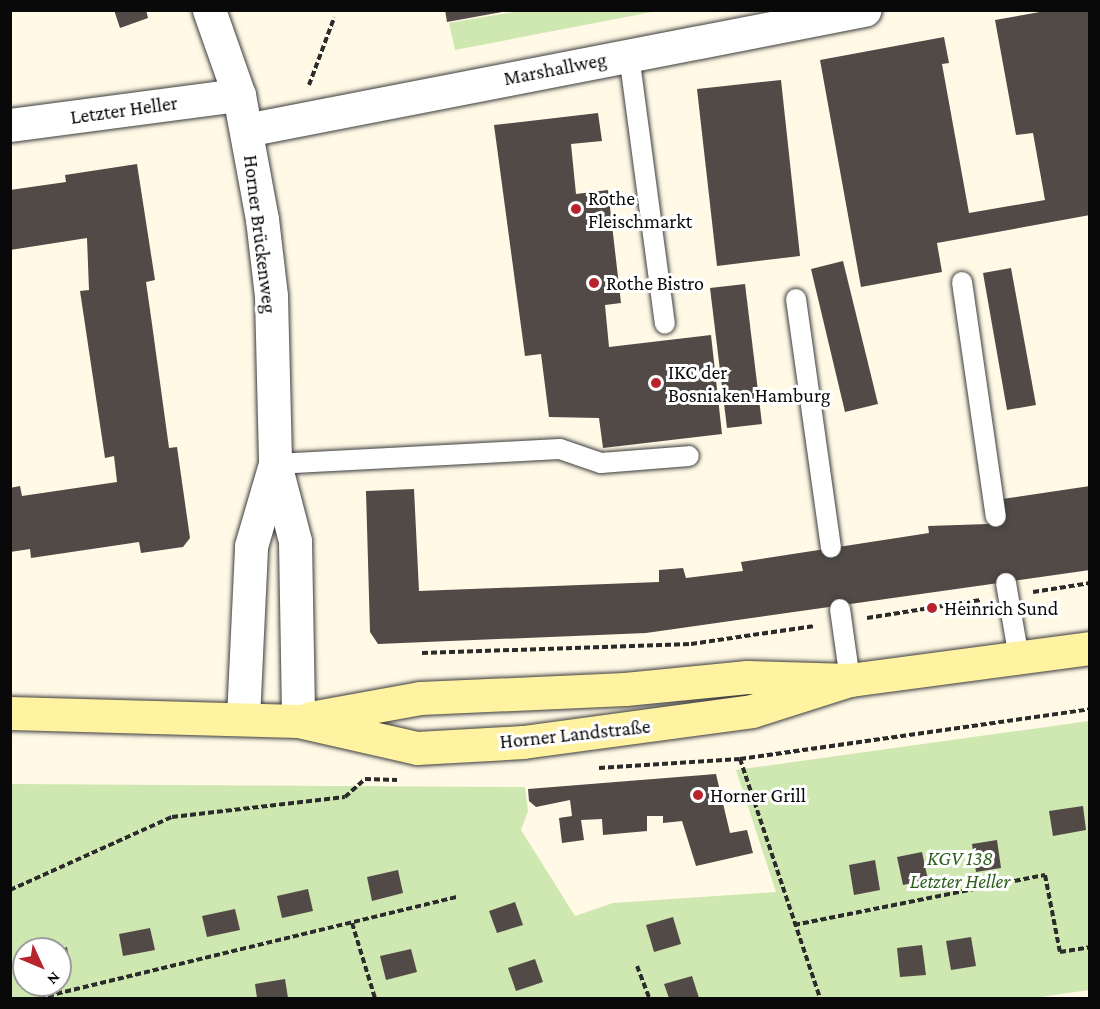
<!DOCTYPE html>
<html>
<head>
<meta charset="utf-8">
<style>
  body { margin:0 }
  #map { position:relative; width:1100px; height:1009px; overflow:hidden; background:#fff9e6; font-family:"Crimson Pro",serif }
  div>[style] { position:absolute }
  .green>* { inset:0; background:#cfe7b1 }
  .building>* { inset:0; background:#524a46 }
  .path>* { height:4px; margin-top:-2px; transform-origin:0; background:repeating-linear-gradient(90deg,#2b2b2b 0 6px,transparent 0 9px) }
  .roads { filter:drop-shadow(0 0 2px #3c3c3c) drop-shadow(0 0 2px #3c3c3c) }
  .service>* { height:20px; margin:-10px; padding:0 10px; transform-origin:10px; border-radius:10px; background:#fff }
  .minor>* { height:33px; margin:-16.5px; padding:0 16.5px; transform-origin:16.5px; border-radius:16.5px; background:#fff }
  .tertiary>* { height:33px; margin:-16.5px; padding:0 16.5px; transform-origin:16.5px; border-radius:16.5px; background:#fff }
  .secondary>* { height:33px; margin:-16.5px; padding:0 16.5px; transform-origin:16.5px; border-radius:16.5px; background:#fff2a1 }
  .dots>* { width:16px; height:16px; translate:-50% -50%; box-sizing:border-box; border:3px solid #fff; border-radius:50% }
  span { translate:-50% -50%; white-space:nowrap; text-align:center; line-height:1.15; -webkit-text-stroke:6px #fff; paint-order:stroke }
  .street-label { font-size:20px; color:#090909 }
  .poi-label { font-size:20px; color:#090909 }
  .left { translate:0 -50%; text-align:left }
  .park-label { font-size:20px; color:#2b5f1c; font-style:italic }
  .frame { position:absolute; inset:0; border:12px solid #090909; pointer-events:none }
  .north { position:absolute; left:12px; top:937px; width:60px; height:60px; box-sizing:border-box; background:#fff; border:2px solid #9d9d9d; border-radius:50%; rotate:134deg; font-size:16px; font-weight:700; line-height:24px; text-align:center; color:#090909 }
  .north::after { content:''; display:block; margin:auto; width:21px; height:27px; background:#b7242e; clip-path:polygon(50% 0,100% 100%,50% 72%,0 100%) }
</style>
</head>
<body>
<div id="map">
  <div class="green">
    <div style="clip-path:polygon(519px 11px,519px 10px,657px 11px,455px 50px,449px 23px)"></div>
    <div style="clip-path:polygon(evenodd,1089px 721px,1089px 990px,1034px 998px,11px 998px,11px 784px,525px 787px,528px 811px,521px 830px,575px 916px,613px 903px,776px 892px,736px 770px,1089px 721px,24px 949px,60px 949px,60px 985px,24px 985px,24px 949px)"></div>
  </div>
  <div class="building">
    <div style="clip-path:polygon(114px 10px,146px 10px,148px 18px,120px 28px)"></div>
    <div style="clip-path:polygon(445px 10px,502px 10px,502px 12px,447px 22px)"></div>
    <div style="clip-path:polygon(1051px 10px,1090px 10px,1090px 215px,937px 243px,942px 272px,861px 287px,820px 60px,944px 37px,949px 63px,942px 64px,969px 213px,1045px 200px,1033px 133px,1016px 135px,995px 20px)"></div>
    <div style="clip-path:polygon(781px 80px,800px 256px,717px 266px,697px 89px)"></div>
    <div style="clip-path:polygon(598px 113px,602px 141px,571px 144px,576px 194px,608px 190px,621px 303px,605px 305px,609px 347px,711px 335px,722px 434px,603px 448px,599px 418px,549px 417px,541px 354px,525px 356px,494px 125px)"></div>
    <div style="clip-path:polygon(137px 164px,155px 280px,146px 282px,152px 324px,169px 448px,177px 447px,190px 538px,183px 547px,141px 553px,139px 542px,31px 558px,30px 549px,10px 552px,10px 488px,20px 486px,22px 496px,117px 482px,114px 456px,105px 458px,80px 291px,89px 290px,87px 238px,10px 250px,10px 190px,66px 182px,65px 175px)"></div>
    <div style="clip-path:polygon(843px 261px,878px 404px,845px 412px,811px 269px)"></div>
    <div style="clip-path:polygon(1011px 268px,1036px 405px,1007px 410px,983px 273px)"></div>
    <div style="clip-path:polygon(745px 284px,762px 424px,727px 428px,710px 288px)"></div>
    <div style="clip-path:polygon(1090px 486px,1090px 570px,646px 633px,378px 644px,370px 632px,366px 491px,414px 489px,419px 591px,659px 582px,659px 570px,683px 568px,686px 578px,743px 571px,741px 562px,929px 533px,928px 526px,988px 524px,1002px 499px)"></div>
    <div style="clip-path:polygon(716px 774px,730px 833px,747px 830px,753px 853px,696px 866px,682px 821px,663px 823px,663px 816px,647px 816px,647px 831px,603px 835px,602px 819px,581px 820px,584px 840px,562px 843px,559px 818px,572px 816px,570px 800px,536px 807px,529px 801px,528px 789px)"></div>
    <div style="clip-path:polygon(1083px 806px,1086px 830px,1053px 836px,1049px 811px)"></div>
    <div style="clip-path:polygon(997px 840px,1001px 868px,976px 872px,972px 844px)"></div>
    <div style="clip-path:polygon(922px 852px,928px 880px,903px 885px,897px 857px)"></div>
    <div style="clip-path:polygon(875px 860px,880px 890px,854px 895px,849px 865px)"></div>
    <div style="clip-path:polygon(398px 870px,403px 893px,372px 901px,367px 877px)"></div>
    <div style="clip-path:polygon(308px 889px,313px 911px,282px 918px,277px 896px)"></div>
    <div style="clip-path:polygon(515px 902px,523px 925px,497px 933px,489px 911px)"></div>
    <div style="clip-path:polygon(235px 909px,240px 930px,207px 937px,202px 916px)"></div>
    <div style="clip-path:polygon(673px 917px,681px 944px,654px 952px,646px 925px)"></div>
    <div style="clip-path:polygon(150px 928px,155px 950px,123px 956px,119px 934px)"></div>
    <div style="clip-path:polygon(971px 937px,976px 966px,951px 970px,946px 941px)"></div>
    <div style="clip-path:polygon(922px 945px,926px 975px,900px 977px,897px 948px)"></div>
    <div style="clip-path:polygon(67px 947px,71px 968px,60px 971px,60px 949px)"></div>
    <div style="clip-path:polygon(411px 949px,417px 972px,386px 980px,380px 956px)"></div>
    <div style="clip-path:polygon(535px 959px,543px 982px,516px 991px,508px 968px)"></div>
    <div style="clip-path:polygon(692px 976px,699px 998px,669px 998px,664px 984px)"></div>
    <div style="clip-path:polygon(285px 979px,288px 998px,257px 998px,255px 984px)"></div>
  </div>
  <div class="path">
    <div style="left:309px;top:85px;width:72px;rotate:-69.5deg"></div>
    <div style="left:1033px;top:592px;width:58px;rotate:-9deg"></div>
    <div style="left:867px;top:618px;width:115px;rotate:-9deg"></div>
    <div style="left:422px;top:653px;width:269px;rotate:-1.9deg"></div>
    <div style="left:691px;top:644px;width:125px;rotate:-8.3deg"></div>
    <div style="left:740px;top:759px;width:252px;rotate:71.5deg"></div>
    <div style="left:599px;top:768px;width:141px;rotate:-3.7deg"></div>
    <div style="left:740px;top:759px;width:354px;rotate:-8.1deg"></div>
    <div style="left:10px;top:890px;width:178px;rotate:-24.3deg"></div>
    <div style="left:172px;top:817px;width:174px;rotate:-6.6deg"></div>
    <div style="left:345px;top:797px;width:27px;rotate:-42deg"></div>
    <div style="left:365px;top:779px;width:32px;rotate:2deg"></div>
    <div style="left:352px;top:923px;width:78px;rotate:73deg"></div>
    <div style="left:794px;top:925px;width:256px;rotate:-11.3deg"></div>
    <div style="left:1045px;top:875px;width:78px;rotate:79deg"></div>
    <div style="left:1060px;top:952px;width:30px;rotate:-9deg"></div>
    <div style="left:637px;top:966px;width:34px;rotate:69deg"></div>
    <div style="left:39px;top:998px;width:430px;rotate:-13.6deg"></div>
  </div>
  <div class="roads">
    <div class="service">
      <div style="left:629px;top:55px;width:271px;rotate:82.4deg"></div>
      <div style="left:962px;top:282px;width:237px;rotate:81.8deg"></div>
      <div style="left:796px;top:299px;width:251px;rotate:82deg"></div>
      <div style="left:275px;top:464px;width:285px;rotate:-3deg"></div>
      <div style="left:560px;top:449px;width:43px;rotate:18.9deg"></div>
      <div style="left:601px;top:463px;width:88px;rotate:-4.5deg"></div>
      <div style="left:1006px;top:583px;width:76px;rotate:80.2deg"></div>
      <div style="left:840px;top:609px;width:72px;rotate:82deg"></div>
    </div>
    <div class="minor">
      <div style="left:10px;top:125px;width:231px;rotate:-7.5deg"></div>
      <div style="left:246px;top:130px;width:630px;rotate:-10.99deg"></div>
    </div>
    <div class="tertiary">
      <div style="left:209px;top:10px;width:90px;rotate:70.6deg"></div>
      <div style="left:239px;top:95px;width:126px;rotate:79.5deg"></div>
      <div style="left:262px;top:219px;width:78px;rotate:83.3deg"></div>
      <div style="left:271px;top:296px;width:168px;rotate:88.6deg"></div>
      <div style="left:275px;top:464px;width:80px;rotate:75.4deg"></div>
      <div style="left:295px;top:541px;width:180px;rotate:89deg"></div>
      <div style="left:243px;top:718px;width:172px;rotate:-87.3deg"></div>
      <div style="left:251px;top:546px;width:85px;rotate:-73.7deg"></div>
    </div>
    <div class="secondary">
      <div style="left:10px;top:713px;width:288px;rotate:1.6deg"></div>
      <div style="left:298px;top:721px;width:122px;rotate:12.8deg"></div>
      <div style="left:417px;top:748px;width:106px;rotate:-3.2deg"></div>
      <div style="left:523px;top:742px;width:231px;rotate:-7.7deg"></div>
      <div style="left:752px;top:711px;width:103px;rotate:-17.6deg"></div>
      <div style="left:310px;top:718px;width:112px;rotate:-10.3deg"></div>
      <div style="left:420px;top:698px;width:205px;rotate:-2.5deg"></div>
      <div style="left:625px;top:689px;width:123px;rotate:-5.6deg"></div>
      <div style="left:747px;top:677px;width:103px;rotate:1.7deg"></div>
      <div style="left:850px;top:680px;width:242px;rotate:-7.6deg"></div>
    </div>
  </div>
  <div class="dots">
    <div style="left:576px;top:209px;background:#b7242e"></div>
    <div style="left:594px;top:283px;background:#b7242e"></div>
    <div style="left:656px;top:383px;background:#b7242e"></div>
    <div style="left:932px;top:608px;background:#b7242e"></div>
    <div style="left:698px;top:795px;background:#b7242e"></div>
  </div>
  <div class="street-label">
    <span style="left:555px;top:69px;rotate:-11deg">Marshallweg</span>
    <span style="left:124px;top:110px;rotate:-8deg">Letzter Heller</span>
    <span style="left:260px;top:234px;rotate:83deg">Horner Brückenweg</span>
    <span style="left:575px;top:734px;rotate:-6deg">Horner Landstraße</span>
  </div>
  <div class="poi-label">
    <span class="left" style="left:588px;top:210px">Rothe<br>Fleischmarkt</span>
    <span class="left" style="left:606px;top:283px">Rothe Bistro</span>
    <span class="left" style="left:668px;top:384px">IKC der<br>Bosniaken Hamburg</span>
    <span class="left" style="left:944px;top:608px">Heinrich Sund</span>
    <span class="left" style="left:710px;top:795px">Horner Grill</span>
  </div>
  <div class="park-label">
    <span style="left:960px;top:870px">KGV 138<br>Letzter Heller</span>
  </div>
  <div class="frame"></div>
  <div class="north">N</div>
</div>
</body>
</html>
